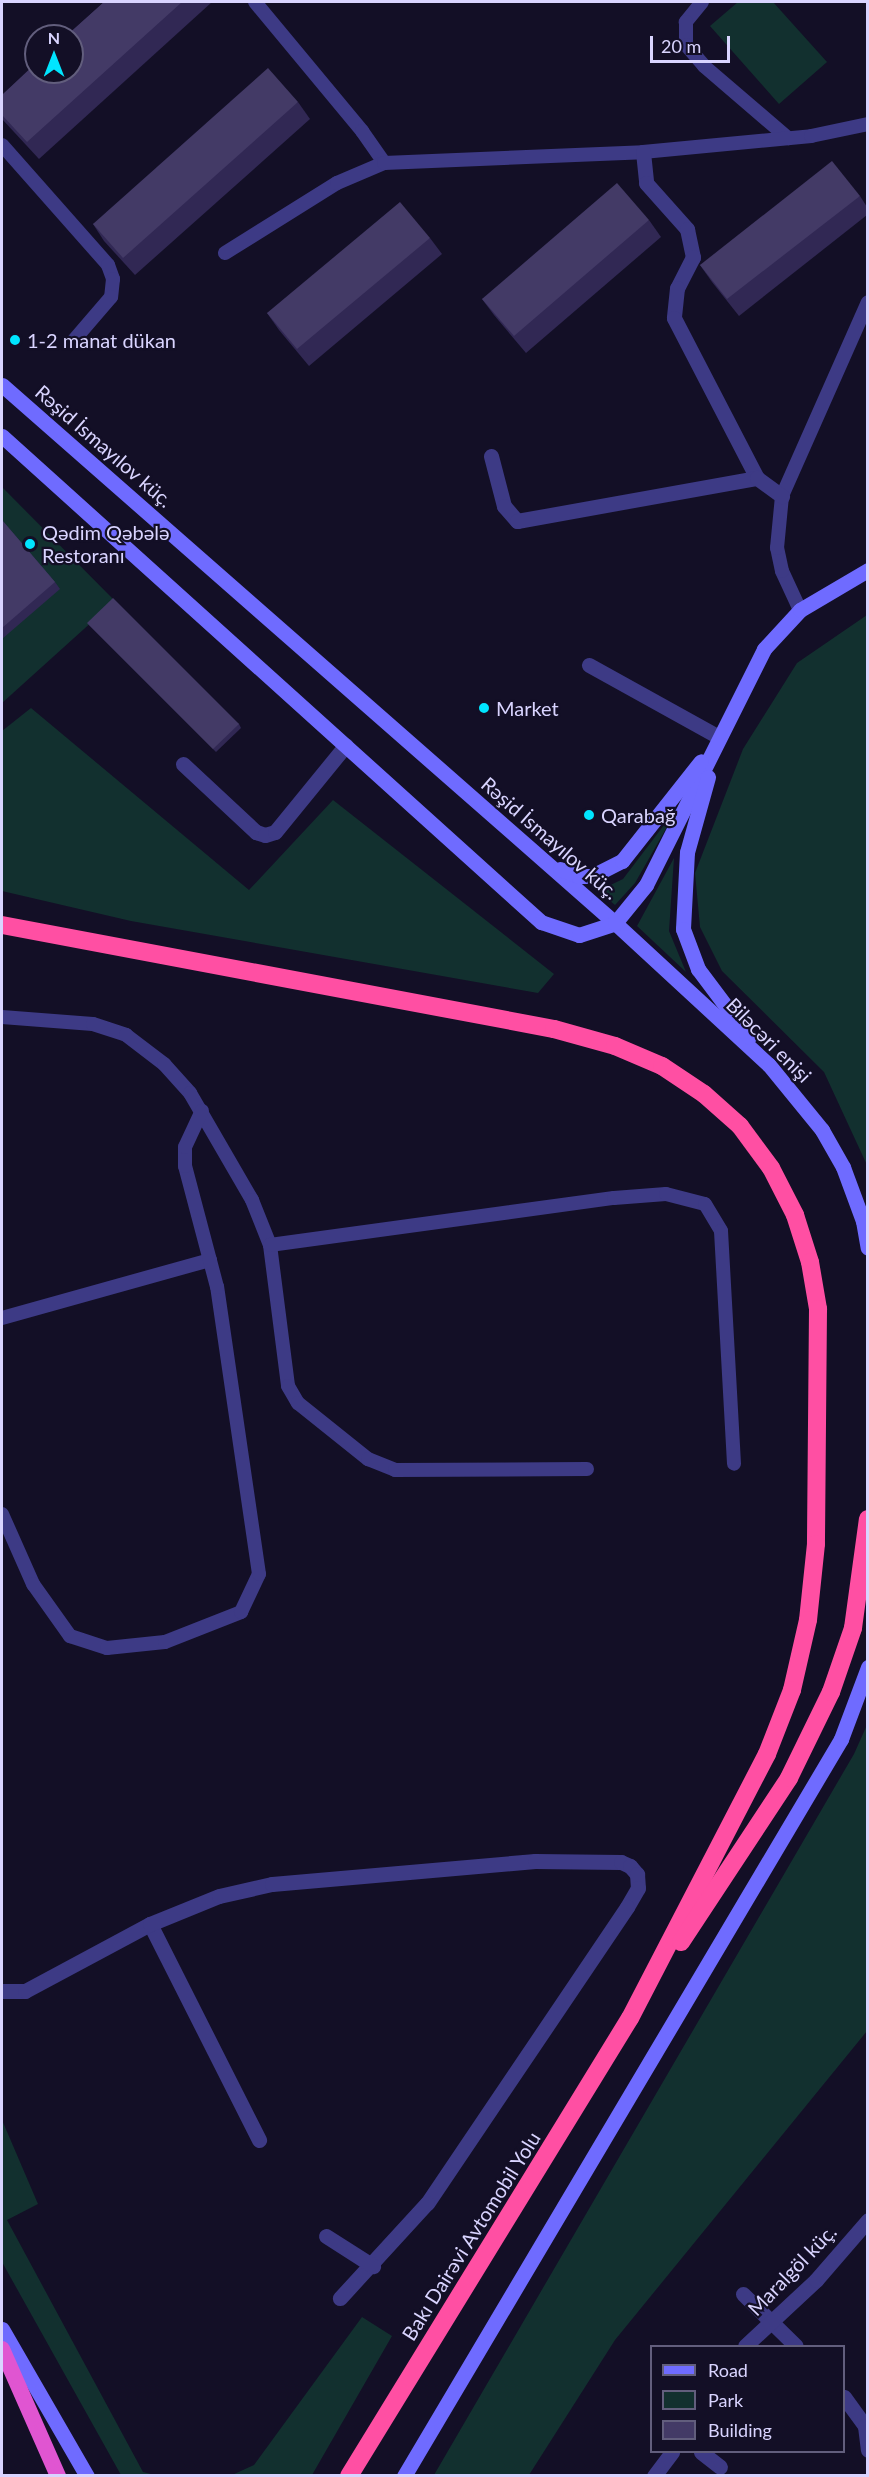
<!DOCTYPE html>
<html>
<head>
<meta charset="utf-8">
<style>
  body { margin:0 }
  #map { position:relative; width:869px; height:2477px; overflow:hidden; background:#130f26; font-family:Lato,sans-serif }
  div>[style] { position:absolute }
  .green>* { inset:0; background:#12302f }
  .service>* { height:14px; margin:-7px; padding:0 7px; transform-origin:7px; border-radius:7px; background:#3d3a85 }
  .minor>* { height:15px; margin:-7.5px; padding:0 7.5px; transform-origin:7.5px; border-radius:7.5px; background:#3d3a85 }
  .secondary>* { height:15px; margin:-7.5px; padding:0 7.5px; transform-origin:7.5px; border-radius:7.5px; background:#6f6bff }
  .trunk>* { height:16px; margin:-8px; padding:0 8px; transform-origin:8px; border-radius:8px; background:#e055d1 }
  .motorway>* { height:18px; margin:-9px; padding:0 9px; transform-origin:9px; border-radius:9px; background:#ff4fa3 }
  .wall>* { inset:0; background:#312854 }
  .building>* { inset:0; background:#433a66 }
  .dots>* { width:16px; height:16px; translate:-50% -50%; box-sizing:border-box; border:3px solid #130f26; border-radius:50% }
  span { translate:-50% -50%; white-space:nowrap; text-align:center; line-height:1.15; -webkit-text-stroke:4.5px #130f26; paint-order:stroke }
  .poi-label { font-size:20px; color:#d9d4ff }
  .left { translate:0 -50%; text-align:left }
  .street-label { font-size:20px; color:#d9d4ff }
  .frame { position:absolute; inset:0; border:3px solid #d9d4ff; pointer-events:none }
  .legend { position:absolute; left:650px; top:2345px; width:195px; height:108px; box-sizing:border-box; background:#130f26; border:2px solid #625e7d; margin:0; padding:8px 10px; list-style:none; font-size:18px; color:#d9d4ff }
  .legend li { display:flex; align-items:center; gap:12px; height:30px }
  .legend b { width:30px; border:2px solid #625e7d }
  .north { position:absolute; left:24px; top:24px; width:60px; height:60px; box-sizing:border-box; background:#130f26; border:2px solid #625e7d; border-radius:50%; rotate:0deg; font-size:16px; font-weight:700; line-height:24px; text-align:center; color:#d9d4ff }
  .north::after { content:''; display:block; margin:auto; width:21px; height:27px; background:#00e5ff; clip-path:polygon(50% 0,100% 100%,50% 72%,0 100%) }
  .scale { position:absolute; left:650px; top:36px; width:80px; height:27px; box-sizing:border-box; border:3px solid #d9d4ff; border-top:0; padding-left:8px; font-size:18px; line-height:21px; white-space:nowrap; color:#d9d4ff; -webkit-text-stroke:4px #130f26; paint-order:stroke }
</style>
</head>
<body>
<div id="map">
  <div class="green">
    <div style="clip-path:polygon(738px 2px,773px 2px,827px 62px,779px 104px,710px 26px)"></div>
    <div style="clip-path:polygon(2px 487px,115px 601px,2px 703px)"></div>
    <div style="clip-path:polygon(867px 615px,867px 1165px,824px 1072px,722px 971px,700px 927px,695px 873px,743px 749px,797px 663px)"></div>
    <div style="clip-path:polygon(31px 708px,249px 890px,333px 800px,554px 974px,538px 993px,131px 921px,2px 891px,2px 731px)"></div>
    <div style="clip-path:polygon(680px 804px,635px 883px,615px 905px,598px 891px,623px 879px)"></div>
    <div style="clip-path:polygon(674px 858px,669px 931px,686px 972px,637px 926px)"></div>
    <div style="clip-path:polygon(867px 1725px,867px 2031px,615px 2340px,529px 2475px,434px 2475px,854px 1754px)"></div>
    <div style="clip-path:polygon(2px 2120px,38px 2204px,7px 2220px,143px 2472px,155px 2475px,121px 2475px,2px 2262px)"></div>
    <div style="clip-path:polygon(362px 2317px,392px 2336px,312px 2475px,232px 2475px,254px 2465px)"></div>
  </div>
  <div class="service">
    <div style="left:255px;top:2px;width:168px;rotate:50.3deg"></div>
    <div style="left:362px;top:131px;width:39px;rotate:55deg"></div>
    <div style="left:702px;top:2px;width:26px;rotate:129deg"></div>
    <div style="left:686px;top:22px;width:23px;rotate:90deg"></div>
    <div style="left:686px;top:45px;width:28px;rotate:49deg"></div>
    <div style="left:704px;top:66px;width:111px;rotate:40.6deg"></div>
    <div style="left:2px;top:145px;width:160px;rotate:48.5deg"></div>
    <div style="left:108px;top:265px;width:15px;rotate:70deg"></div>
    <div style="left:113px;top:279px;width:18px;rotate:96deg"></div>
    <div style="left:111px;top:297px;width:57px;rotate:130.7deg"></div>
    <div style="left:225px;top:253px;width:132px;rotate:-32deg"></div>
    <div style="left:337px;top:183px;width:51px;rotate:-23.1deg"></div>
    <div style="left:384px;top:163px;width:259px;rotate:-2.4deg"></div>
    <div style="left:643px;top:152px;width:169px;rotate:-5.4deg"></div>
    <div style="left:811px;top:136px;width:58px;rotate:-11.9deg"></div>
    <div style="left:800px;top:610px;width:43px;rotate:-114.8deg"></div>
    <div style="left:782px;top:571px;width:24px;rotate:-102deg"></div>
    <div style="left:777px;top:548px;width:52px;rotate:-84.5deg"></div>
    <div style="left:782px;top:496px;width:212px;rotate:-66.1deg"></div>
    <div style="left:2px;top:1017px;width:91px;rotate:4.4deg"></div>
    <div style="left:93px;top:1024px;width:35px;rotate:18deg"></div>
    <div style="left:126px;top:1035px;width:48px;rotate:37.3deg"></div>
    <div style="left:164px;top:1064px;width:39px;rotate:48deg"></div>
    <div style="left:190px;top:1093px;width:124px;rotate:59.9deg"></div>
    <div style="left:252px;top:1200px;width:48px;rotate:68.2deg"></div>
    <div style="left:270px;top:1245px;width:142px;rotate:82.7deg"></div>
    <div style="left:288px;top:1386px;width:20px;rotate:60deg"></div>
    <div style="left:298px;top:1403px;width:90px;rotate:38.7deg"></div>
    <div style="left:368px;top:1459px;width:29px;rotate:22deg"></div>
    <div style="left:395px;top:1470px;width:192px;rotate:-0.3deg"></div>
    <div style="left:270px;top:1245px;width:347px;rotate:-7.8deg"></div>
    <div style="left:614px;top:1198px;width:52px;rotate:-4.4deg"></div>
    <div style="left:666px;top:1194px;width:40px;rotate:14.4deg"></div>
    <div style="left:705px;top:1204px;width:31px;rotate:59deg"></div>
    <div style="left:721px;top:1231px;width:233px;rotate:86.8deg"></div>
    <div style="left:2px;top:1318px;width:216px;rotate:-15.6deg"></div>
    <div style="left:2px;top:1514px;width:77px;rotate:66.1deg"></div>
    <div style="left:33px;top:1584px;width:64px;rotate:54.6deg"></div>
    <div style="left:70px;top:1636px;width:39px;rotate:18deg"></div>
    <div style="left:107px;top:1648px;width:58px;rotate:-5.9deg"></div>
    <div style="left:165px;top:1642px;width:82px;rotate:-21.5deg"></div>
    <div style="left:241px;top:1612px;width:42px;rotate:-64.7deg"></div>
    <div style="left:259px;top:1574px;width:290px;rotate:-98.3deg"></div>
    <div style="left:217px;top:1287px;width:125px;rotate:-104.8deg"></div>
    <div style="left:185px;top:1166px;width:19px;rotate:-90deg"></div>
    <div style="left:185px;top:1147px;width:40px;rotate:-65deg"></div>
  </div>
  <div class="minor">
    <div style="left:643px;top:152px;width:31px;rotate:84deg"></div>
    <div style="left:646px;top:183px;width:62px;rotate:48.3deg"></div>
    <div style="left:687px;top:229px;width:29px;rotate:78deg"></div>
    <div style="left:693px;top:257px;width:35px;rotate:117deg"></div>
    <div style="left:677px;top:288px;width:30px;rotate:96deg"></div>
    <div style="left:674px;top:318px;width:180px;rotate:62.6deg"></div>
    <div style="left:491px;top:456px;width:52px;rotate:75.4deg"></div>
    <div style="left:504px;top:506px;width:20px;rotate:49deg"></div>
    <div style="left:517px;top:521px;width:244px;rotate:-10.2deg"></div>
    <div style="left:757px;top:478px;width:31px;rotate:36deg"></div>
    <div style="left:589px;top:665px;width:149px;rotate:29deg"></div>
    <div style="left:183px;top:764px;width:100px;rotate:43deg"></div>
    <div style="left:256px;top:832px;width:9px;rotate:18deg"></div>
    <div style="left:265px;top:835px;width:10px;rotate:-17deg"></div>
    <div style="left:275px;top:832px;width:112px;rotate:-50.8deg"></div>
    <div style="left:150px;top:1924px;width:242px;rotate:63.2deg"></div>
    <div style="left:2px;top:1991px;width:23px"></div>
    <div style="left:25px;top:1991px;width:142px;rotate:-28.2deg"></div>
    <div style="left:150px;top:1924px;width:74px;rotate:-22.1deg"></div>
    <div style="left:219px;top:1896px;width:54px;rotate:-12.8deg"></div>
    <div style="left:272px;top:1884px;width:264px;rotate:-5deg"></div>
    <div style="left:535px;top:1861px;width:86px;rotate:0.7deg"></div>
    <div style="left:621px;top:1862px;width:10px;rotate:24deg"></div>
    <div style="left:630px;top:1866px;width:11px;rotate:49deg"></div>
    <div style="left:637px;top:1874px;width:14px;rotate:86deg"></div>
    <div style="left:638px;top:1888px;width:22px;rotate:120deg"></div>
    <div style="left:627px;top:1907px;width:357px;rotate:124deg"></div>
    <div style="left:427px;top:2203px;width:129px;rotate:132.5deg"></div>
    <div style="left:326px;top:2236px;width:56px;rotate:32.6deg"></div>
    <div style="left:743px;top:2294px;width:74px;rotate:44.5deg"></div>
    <div style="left:745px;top:2346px;width:97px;rotate:-42.9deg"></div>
    <div style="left:816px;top:2280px;width:79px;rotate:-49.1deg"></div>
    <div style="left:844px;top:2397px;width:36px;rotate:54deg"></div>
    <div style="left:865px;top:2426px;width:24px;rotate:83deg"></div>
    <div style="left:701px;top:2452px;width:24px;rotate:38deg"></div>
    <div style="left:654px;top:2476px;width:30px;rotate:-53deg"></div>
  </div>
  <div class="secondary">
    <div style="left:2px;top:385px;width:816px;rotate:41.27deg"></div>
    <div style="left:615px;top:923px;width:209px;rotate:42.7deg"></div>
    <div style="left:769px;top:1065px;width:84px;rotate:50.8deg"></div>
    <div style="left:822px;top:1130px;width:43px;rotate:60.4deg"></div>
    <div style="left:843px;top:1167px;width:58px;rotate:69.7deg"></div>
    <div style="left:863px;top:1221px;width:27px;rotate:80deg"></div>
    <div style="left:2px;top:436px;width:726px;rotate:42.04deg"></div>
    <div style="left:541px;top:922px;width:40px;rotate:18.9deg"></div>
    <div style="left:579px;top:935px;width:38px;rotate:-18deg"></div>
    <div style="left:615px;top:923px;width:49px;rotate:-50.8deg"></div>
    <div style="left:646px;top:885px;width:264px;rotate:-63.4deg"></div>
    <div style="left:764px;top:649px;width:53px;rotate:-47.3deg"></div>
    <div style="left:800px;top:610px;width:79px;rotate:-30.5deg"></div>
    <div style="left:708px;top:777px;width:78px;rotate:105.6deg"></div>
    <div style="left:687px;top:852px;width:77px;rotate:93deg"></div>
    <div style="left:683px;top:929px;width:43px;rotate:69.4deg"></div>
    <div style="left:698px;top:969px;width:85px;rotate:53.1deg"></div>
    <div style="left:560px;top:869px;width:19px;rotate:21deg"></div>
    <div style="left:578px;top:876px;width:14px"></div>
    <div style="left:592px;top:876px;width:34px;rotate:-27deg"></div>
    <div style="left:622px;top:861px;width:127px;rotate:-51.7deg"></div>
    <div style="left:2px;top:2329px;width:170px;rotate:60deg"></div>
    <div style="left:404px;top:2476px;width:857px;rotate:-59.33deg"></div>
    <div style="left:841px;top:1739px;width:77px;rotate:-69.4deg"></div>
  </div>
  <div class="trunk">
    <div style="left:2px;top:2349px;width:139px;rotate:66.2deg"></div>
  </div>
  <div class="motorway">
    <div style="left:2px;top:925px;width:562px;rotate:10.67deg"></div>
    <div style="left:554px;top:1029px;width:63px;rotate:15.6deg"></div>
    <div style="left:615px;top:1046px;width:51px;rotate:23.1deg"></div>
    <div style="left:662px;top:1066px;width:50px;rotate:33.7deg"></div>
    <div style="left:704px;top:1094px;width:48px;rotate:41.6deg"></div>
    <div style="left:740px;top:1126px;width:52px;rotate:53.6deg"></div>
    <div style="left:771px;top:1168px;width:53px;rotate:62.9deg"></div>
    <div style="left:795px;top:1215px;width:49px;rotate:72.3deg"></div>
    <div style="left:810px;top:1262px;width:48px;rotate:80.3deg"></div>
    <div style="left:818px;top:1309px;width:235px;rotate:90.5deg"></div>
    <div style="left:816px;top:1544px;width:76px;rotate:96deg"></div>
    <div style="left:808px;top:1620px;width:72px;rotate:102.9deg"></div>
    <div style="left:792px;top:1690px;width:69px;rotate:111.3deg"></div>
    <div style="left:767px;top:1754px;width:297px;rotate:117.4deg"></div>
    <div style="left:630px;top:2018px;width:537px;rotate:121.53deg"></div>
    <div style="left:681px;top:1942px;width:196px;rotate:-56.6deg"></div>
    <div style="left:789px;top:1778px;width:96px;rotate:-64deg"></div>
    <div style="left:831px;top:1692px;width:68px;rotate:-71deg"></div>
    <div style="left:853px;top:1628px;width:110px;rotate:-82.2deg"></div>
  </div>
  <div class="wall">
    <div style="clip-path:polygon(104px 2px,212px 2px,39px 159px,2px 119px,2px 95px)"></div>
    <div style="clip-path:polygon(298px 102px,310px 119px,135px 275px,104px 241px,93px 224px)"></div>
    <div style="clip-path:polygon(860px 196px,867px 207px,867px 215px,739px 316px,712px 282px,700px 265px)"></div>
    <div style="clip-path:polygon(649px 220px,661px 237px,526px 353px,494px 315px,482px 299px)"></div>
    <div style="clip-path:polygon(430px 238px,442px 254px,309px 366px,279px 330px,267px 313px)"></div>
    <div style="clip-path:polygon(2px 520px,55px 582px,60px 589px,2px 639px)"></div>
    <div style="clip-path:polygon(87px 623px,239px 724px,241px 728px,216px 752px)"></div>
  </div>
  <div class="building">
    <div style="clip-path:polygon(104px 2px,182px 2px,27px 142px,2px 115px,2px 95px,36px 63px,36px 72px,72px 72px,72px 36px,66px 36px)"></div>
    <div style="clip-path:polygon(268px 68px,298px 102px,123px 258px,93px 224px)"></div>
    <div style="clip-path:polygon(832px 161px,860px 196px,727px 299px,700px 265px)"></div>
    <div style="clip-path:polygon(617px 183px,649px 220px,514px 336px,482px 299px)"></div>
    <div style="clip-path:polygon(400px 202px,430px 238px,297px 349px,267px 313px)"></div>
    <div style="clip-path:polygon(2px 520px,55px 582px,2px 628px)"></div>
    <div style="clip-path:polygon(113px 598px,239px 724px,213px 749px,87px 623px)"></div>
  </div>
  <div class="dots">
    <div style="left:15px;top:340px;background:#00e5ff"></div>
    <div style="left:30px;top:544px;background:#00e5ff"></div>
    <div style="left:484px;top:708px;background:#00e5ff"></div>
    <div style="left:589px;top:815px;background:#00e5ff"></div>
  </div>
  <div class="poi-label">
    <span class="left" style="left:27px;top:340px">1-2 manat dükan</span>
    <span class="left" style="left:42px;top:544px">Qədim Qəbələ<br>Restoranı</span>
    <span class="left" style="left:496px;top:708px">Market</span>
    <span class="left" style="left:601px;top:815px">Qarabağ</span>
  </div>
  <div class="street-label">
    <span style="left:104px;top:446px;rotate:41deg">Rəşid İsmayılov küç.</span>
    <span style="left:550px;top:838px;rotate:41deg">Rəşid İsmayılov küç.</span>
    <span style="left:769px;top:1040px;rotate:45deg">Biləcəri enişi</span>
    <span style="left:471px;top:2236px;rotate:-58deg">Bakı Dairəvi Avtomobil Yolu</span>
    <span style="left:792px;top:2270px;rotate:-46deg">Maralgöl küç.</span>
  </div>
  <div class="frame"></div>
  <ul class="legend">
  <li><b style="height:8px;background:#6f6bff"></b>Road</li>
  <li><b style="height:16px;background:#12302f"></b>Park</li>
  <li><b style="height:16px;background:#433a66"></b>Building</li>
  </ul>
  <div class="north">N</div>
  <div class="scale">20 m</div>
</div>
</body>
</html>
